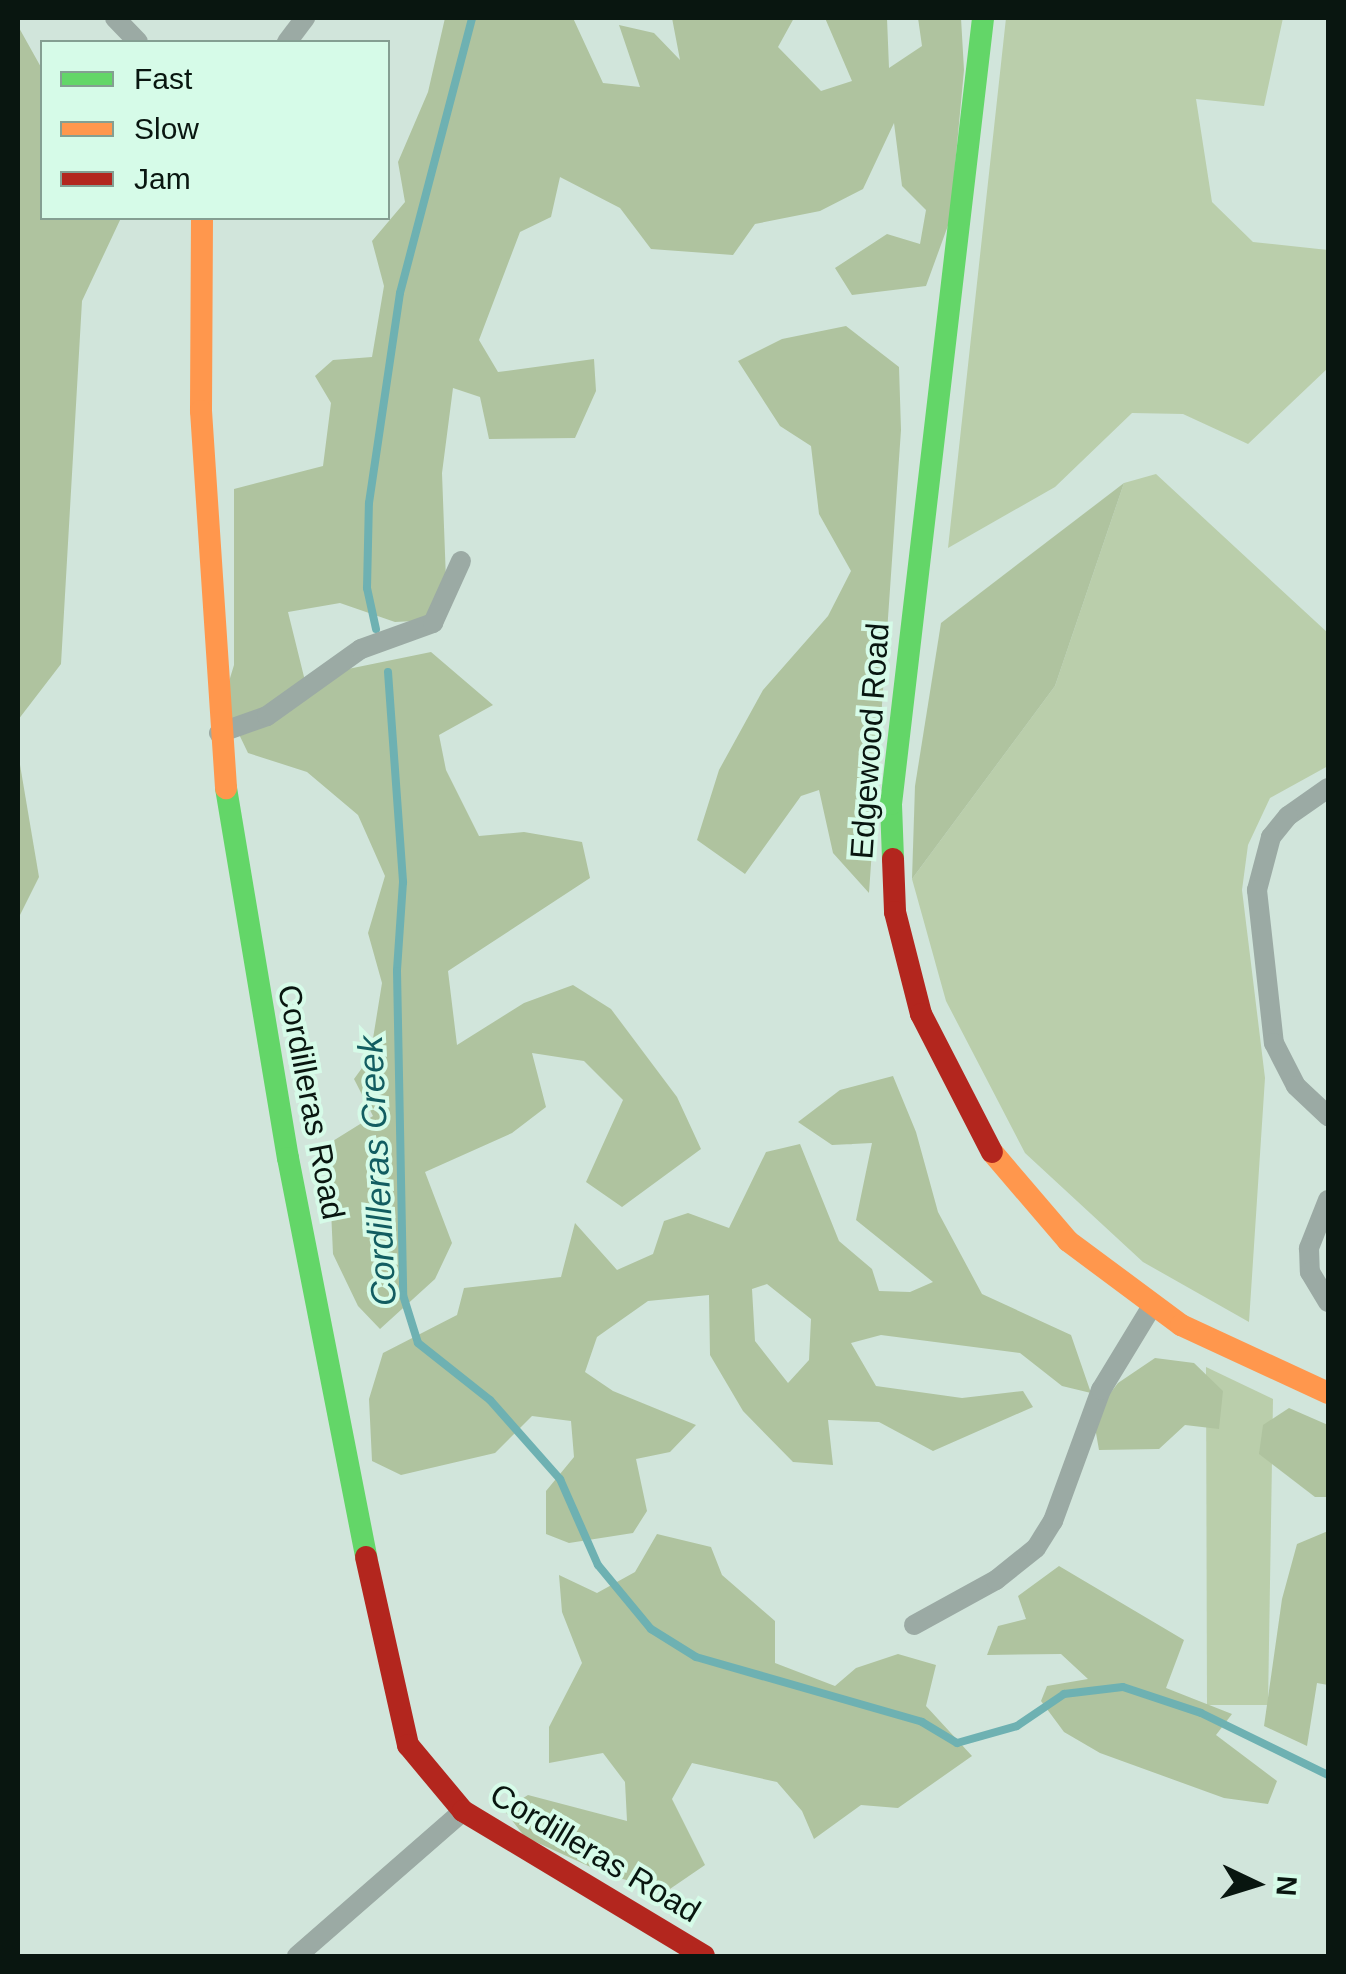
<!DOCTYPE html>
<html>
<head>
<meta charset="utf-8">
<style>
  body { margin:0 }
  #map { position:relative; width:1346px; height:1974px; overflow:hidden; background:#d1e5db; font-family:Arial,sans-serif }
  div>[style] { position:absolute }
  .green>* { inset:0; background:#baceab }
  .forest>* { inset:0; background:#afc39f }
  .stream>* { height:8px; margin:-4px; padding:0 4px; transform-origin:4px; border-radius:4px; background:#6eb1b2 }
  .street>* { height:20px; margin:-10px; padding:0 10px; transform-origin:10px; border-radius:10px; background:#9baaa4 }
  .fast>* { height:22px; margin:-11px; padding:0 11px; transform-origin:11px; border-radius:11px; background:#63d668 }
  .slow>* { height:22px; margin:-11px; padding:0 11px; transform-origin:11px; border-radius:11px; background:#ff974d }
  .jam>* { height:22px; margin:-11px; padding:0 11px; transform-origin:11px; border-radius:11px; background:#b3261e }
  span { translate:-50% -50%; white-space:nowrap; text-align:center; line-height:1.15; -webkit-text-stroke:8px #d6fbe8; paint-order:stroke }
  .street-label { font-size:32px; color:#091610 }
  .water-label { font-size:35px; color:#125d61; font-style:italic }
  .frame { position:absolute; inset:0; border:20px solid #091610; pointer-events:none }
  .legend { position:absolute; left:40px; top:40px; width:350px; height:180px; box-sizing:border-box; background:#d6fbe8; border:2px solid #849f92; margin:0; padding:12px 18px; list-style:none; font-size:30px; color:#091610 }
  .legend li { display:flex; align-items:center; gap:20px; height:50px }
  .legend b { width:50px; border:2px solid #849f92 }
  .north { position:absolute; left:1206px; top:1834px; width:100px; height:100px; -webkit-text-stroke:8px #d6fbe8; paint-order:stroke; rotate:94deg; font-size:28px; font-weight:700; line-height:40px; text-align:center; color:#091610 }
  .north::after { content:''; display:block; margin:auto; width:35px; height:45px; background:#091610; clip-path:polygon(50% 0,100% 100%,50% 72%,0 100%) }
</style>
</head>
<body>
<div id="map">
  <div class="green">
    <div style="clip-path:polygon(1006px 18px,1283px 18px,1264px 106px,1196px 99px,1212px 202px,1253px 242px,1328px 250px,1328px 368px,1248px 444px,1183px 414px,1132px 413px,1055px 487px,948px 548px)"></div>
    <div style="clip-path:polygon(1156px 474px,1328px 633px,1328px 766px,1270px 798px,1248px 845px,1242px 890px,1265px 1078px,1249px 1322px,1143px 1262px,1025px 1153px,946px 1001px,912px 879px,1055px 686px,1124px 483px)"></div>
    <div style="clip-path:polygon(1206px 1367px,1273px 1399px,1268px 1705px,1207px 1705px)"></div>
  </div>
  <div class="forest">
    <div style="clip-path:polygon(445px 18px,573px 18px,603px 83px,640px 87px,619px 25px,654px 33px,680px 60px,672px 18px,794px 18px,778px 47px,821px 91px,852px 81px,825px 18px,887px 18px,889px 68px,922px 46px,918px 18px,961px 18px,964px 70px,950px 220px,926px 286px,852px 295px,835px 268px,887px 234px,920px 244px,926px 210px,902px 186px,894px 123px,863px 189px,820px 211px,755px 224px,733px 255px,651px 249px,620px 208px,560px 177px,551px 217px,520px 232px,479px 340px,498px 372px,594px 359px,596px 391px,575px 438px,489px 439px,480px 397px,453px 388px,442px 473px,446px 580px,434px 620px,395px 622px,340px 603px,288px 612px,308px 693px,348px 669px,431px 652px,493px 705px,439px 735px,446px 770px,479px 836px,524px 832px,582px 842px,590px 878px,448px 971px,457px 1045px,524px 1003px,573px 985px,611px 1009px,677px 1097px,701px 1149px,622px 1207px,586px 1182px,623px 1100px,584px 1061px,532px 1053px,546px 1107px,512px 1133px,425px 1172px,452px 1243px,435px 1279px,380px 1329px,358px 1306px,333px 1254px,328px 1144px,373px 1116px,354px 1079px,370px 1057px,382px 983px,368px 933px,385px 876px,358px 815px,307px 772px,248px 753px,223px 701px,234px 665px,234px 489px,323px 466px,331px 403px,315px 376px,333px 360px,372px 357px,384px 286px,372px 241px,405px 202px,398px 162px,428px 92px)"></div>
    <div style="clip-path:polygon(18px 26px,42px 69px,42px 218px,121px 218px,82px 301px,61px 664px,18px 720px)"></div>
    <div style="clip-path:polygon(846px 326px,899px 367px,901px 430px,869px 893px,833px 853px,819px 790px,801px 796px,745px 874px,697px 840px,719px 770px,763px 690px,828px 616px,851px 571px,819px 514px,811px 446px,780px 426px,738px 361px,782px 339px)"></div>
    <div style="clip-path:polygon(1124px 483px,1055px 686px,912px 879px,915px 786px,941px 623px)"></div>
    <div style="clip-path:polygon(18px 753px,39px 877px,18px 919px)"></div>
    <div style="clip-path:polygon(evenodd,893px 1076px,916px 1132px,938px 1212px,982px 1294px,1071px 1335px,1091px 1393px,1062px 1386px,1020px 1353px,881px 1335px,851px 1343px,876px 1386px,962px 1398px,1023px 1391px,1033px 1407px,933px 1451px,879px 1422px,828px 1420px,833px 1465px,793px 1462px,743px 1411px,710px 1355px,709px 1295px,648px 1301px,597px 1337px,585px 1372px,613px 1391px,696px 1425px,670px 1452px,636px 1459px,647px 1511px,633px 1533px,569px 1543px,546px 1534px,546px 1491px,574px 1457px,571px 1421px,532px 1416px,495px 1453px,401px 1475px,372px 1461px,369px 1399px,383px 1353px,457px 1315px,464px 1288px,561px 1277px,575px 1223px,617px 1270px,653px 1254px,664px 1221px,688px 1213px,729px 1228px,766px 1152px,800px 1144px,839px 1241px,872px 1269px,879px 1291px,910px 1292px,933px 1282px,856px 1220px,872px 1143px,832px 1145px,798px 1122px,840px 1090px,893px 1076px,767px 1284px,811px 1319px,809px 1360px,788px 1383px,755px 1341px,752px 1289px,767px 1284px)"></div>
    <div style="clip-path:polygon(1155px 1358px,1194px 1363px,1223px 1391px,1219px 1429px,1185px 1425px,1159px 1449px,1099px 1450px,1093px 1416px,1118px 1383px)"></div>
    <div style="clip-path:polygon(1289px 1408px,1328px 1425px,1328px 1497px,1315px 1497px,1259px 1454px,1263px 1425px)"></div>
    <div style="clip-path:polygon(1328px 1531px,1328px 1685px,1317px 1683px,1307px 1746px,1264px 1726px,1282px 1599px,1297px 1544px)"></div>
    <div style="clip-path:polygon(657px 1534px,711px 1547px,722px 1575px,775px 1621px,775px 1663px,835px 1686px,856px 1668px,898px 1654px,936px 1665px,926px 1706px,972px 1756px,898px 1808px,861px 1805px,814px 1839px,802px 1811px,777px 1782px,692px 1763px,672px 1799px,705px 1865px,667px 1891px,608px 1875px,525px 1837px,504px 1810px,528px 1795px,627px 1821px,625px 1782px,603px 1753px,549px 1763px,549px 1727px,582px 1663px,562px 1612px,559px 1575px,597px 1593px,635px 1572px)"></div>
    <div style="clip-path:polygon(1059px 1566px,1184px 1640px,1166px 1688px,1232px 1714px,1216px 1735px,1277px 1781px,1268px 1804px,1224px 1798px,1100px 1753px,1064px 1732px,1041px 1701px,1047px 1686px,1088px 1679px,1061px 1654px,987px 1655px,998px 1626px,1026px 1619px,1018px 1596px)"></div>
  </div>
  <div class="stream">
    <div style="left:376px;top:629px;width:42px;rotate:-102.4deg"></div>
    <div style="left:367px;top:588px;width:85px;rotate:-88.7deg"></div>
    <div style="left:369px;top:503px;width:212px;rotate:-81.6deg"></div>
    <div style="left:400px;top:293px;width:284px;rotate:-75.3deg"></div>
    <div style="left:388px;top:672px;width:211px;rotate:85.9deg"></div>
    <div style="left:403px;top:882px;width:89px;rotate:93.9deg"></div>
    <div style="left:397px;top:971px;width:324px;rotate:88.9deg"></div>
    <div style="left:403px;top:1295px;width:50px;rotate:72.6deg"></div>
    <div style="left:418px;top:1343px;width:92px;rotate:38.4deg"></div>
    <div style="left:490px;top:1400px;width:106px;rotate:48.5deg"></div>
    <div style="left:560px;top:1479px;width:94px;rotate:66.2deg"></div>
    <div style="left:598px;top:1565px;width:83px;rotate:50.4deg"></div>
    <div style="left:651px;top:1629px;width:53px;rotate:31.9deg"></div>
    <div style="left:696px;top:1657px;width:235px;rotate:16deg"></div>
    <div style="left:922px;top:1722px;width:41px;rotate:31deg"></div>
    <div style="left:957px;top:1743px;width:62px;rotate:-15.8deg"></div>
    <div style="left:1017px;top:1726px;width:57px;rotate:-34.2deg"></div>
    <div style="left:1064px;top:1694px;width:59px;rotate:-6.8deg"></div>
    <div style="left:1123px;top:1687px;width:82px;rotate:18.4deg"></div>
    <div style="left:1201px;top:1713px;width:141px;rotate:26deg"></div>
  </div>
  <div class="street">
    <div style="left:115px;top:18px;width:33px;rotate:46deg"></div>
    <div style="left:287px;top:42px;width:30px;rotate:-53deg"></div>
    <div style="left:219px;top:733px;width:51px;rotate:-19.5deg"></div>
    <div style="left:267px;top:716px;width:115px;rotate:-35.5deg"></div>
    <div style="left:361px;top:649px;width:77px;rotate:-19.9deg"></div>
    <div style="left:433px;top:623px;width:68px;rotate:-65.7deg"></div>
    <div style="left:1328px;top:788px;width:49px;rotate:145deg"></div>
    <div style="left:1288px;top:816px;width:27px;rotate:129deg"></div>
    <div style="left:1271px;top:837px;width:55px;rotate:104.8deg"></div>
    <div style="left:1257px;top:890px;width:154px;rotate:83.7deg"></div>
    <div style="left:1274px;top:1043px;width:48px;rotate:62.9deg"></div>
    <div style="left:1296px;top:1086px;width:44px;rotate:43.2deg"></div>
    <div style="left:1328px;top:1200px;width:52px;rotate:111.6deg"></div>
    <div style="left:1309px;top:1248px;width:24px;rotate:88deg"></div>
    <div style="left:1310px;top:1272px;width:35px;rotate:59deg"></div>
    <div style="left:914px;top:1625px;width:94px;rotate:-28.8deg"></div>
    <div style="left:996px;top:1580px;width:51px;rotate:-38.7deg"></div>
    <div style="left:1036px;top:1548px;width:32px;rotate:-58deg"></div>
    <div style="left:1053px;top:1521px;width:140px;rotate:-69.9deg"></div>
    <div style="left:1101px;top:1390px;width:98px;rotate:-58.7deg"></div>
    <div style="left:297px;top:1956px;width:220px;rotate:-41.1deg"></div>
  </div>
  <div class="fast">
    <div style="left:226px;top:788px;width:375px;rotate:80.5deg"></div>
    <div style="left:288px;top:1158px;width:407px;rotate:78.9deg"></div>
    <div style="left:893px;top:859px;width:55px;rotate:-92.1deg"></div>
    <div style="left:891px;top:804px;width:791px;rotate:-83.32deg"></div>
  </div>
  <div class="slow">
    <div style="left:202px;top:218px;width:193px;rotate:90.3deg"></div>
    <div style="left:201px;top:411px;width:378px;rotate:86.2deg"></div>
    <div style="left:992px;top:1152px;width:117px;rotate:49.5deg"></div>
    <div style="left:1068px;top:1241px;width:141px;rotate:36.6deg"></div>
    <div style="left:1181px;top:1325px;width:162px;rotate:24.8deg"></div>
  </div>
  <div class="jam">
    <div style="left:893px;top:859px;width:53px;rotate:87.8deg"></div>
    <div style="left:895px;top:912px;width:105px;rotate:75.7deg"></div>
    <div style="left:921px;top:1014px;width:155px;rotate:62.8deg"></div>
    <div style="left:366px;top:1557px;width:193px;rotate:77.4deg"></div>
    <div style="left:408px;top:1745px;width:86px;rotate:50.2deg"></div>
    <div style="left:463px;top:1811px;width:281px;rotate:31deg"></div>
  </div>
  <div class="street-label">
    <span style="left:870px;top:741px;rotate:-86deg">Edgewood Road</span>
    <span style="left:311px;top:1102px;rotate:79deg">Cordilleras Road</span>
    <span style="left:595px;top:1853px;rotate:31deg">Cordilleras Road</span>
  </div>
  <div class="water-label">
    <span style="left:377px;top:1171px;rotate:-93deg">Cordilleras Creek</span>
  </div>
  <div class="frame"></div>
  <ul class="legend">
  <li><b style="height:12px;background:#63d668"></b>Fast</li>
  <li><b style="height:12px;background:#ff974d"></b>Slow</li>
  <li><b style="height:12px;background:#b3261e"></b>Jam</li>
  </ul>
  <div class="north">N</div>
</div>
</body>
</html>
